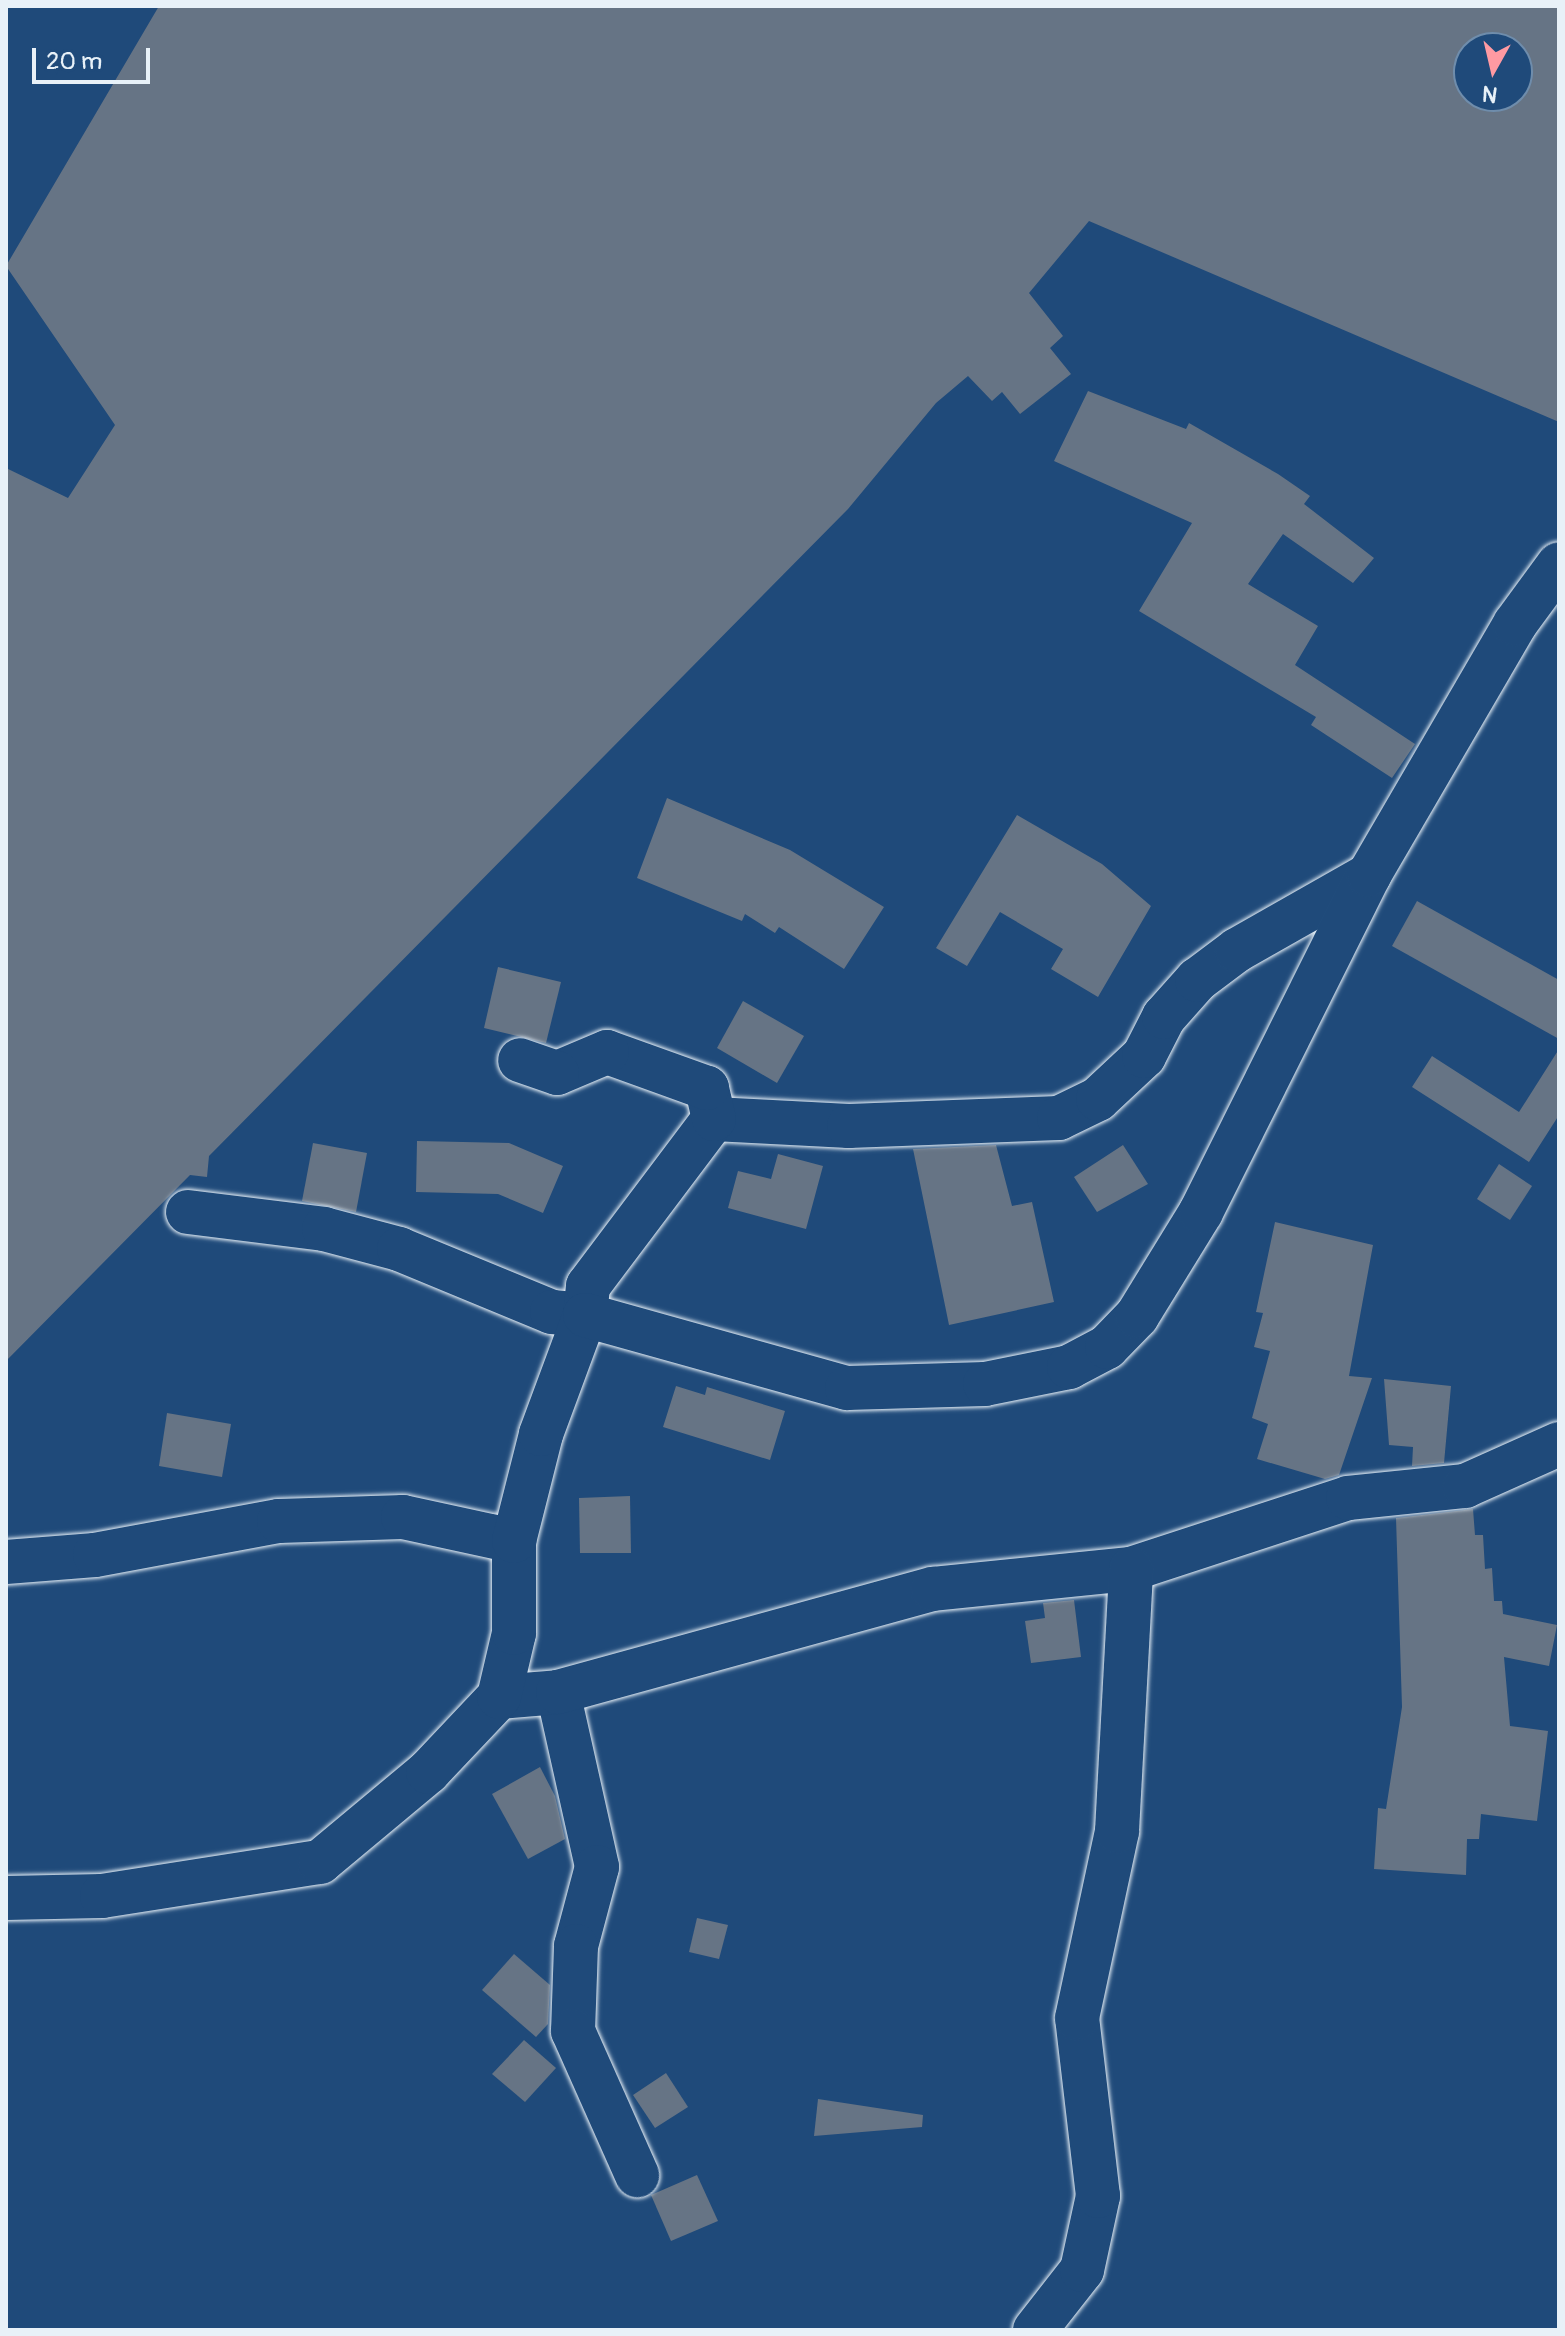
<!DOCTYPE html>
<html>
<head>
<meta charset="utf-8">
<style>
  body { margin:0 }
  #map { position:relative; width:1565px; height:2336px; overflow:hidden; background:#1f4a7a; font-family:Pangolin,sans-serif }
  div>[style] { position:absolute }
  .building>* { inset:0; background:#667485 }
  .roads { filter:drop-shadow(0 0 2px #e8f1f8) drop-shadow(0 0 2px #e8f1f8) }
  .minor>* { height:44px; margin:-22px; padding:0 22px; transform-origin:22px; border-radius:22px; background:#1f4a7a }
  span { translate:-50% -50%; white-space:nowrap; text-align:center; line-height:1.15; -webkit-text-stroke:6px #1f4a7a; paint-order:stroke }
  .frame { position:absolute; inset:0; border:8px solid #e8f1f8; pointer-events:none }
  .north { position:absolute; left:1453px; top:32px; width:80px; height:80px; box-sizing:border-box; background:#1f4a7a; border:2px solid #6f8dac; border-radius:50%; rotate:188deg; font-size:22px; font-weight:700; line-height:32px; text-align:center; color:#e8f1f8 }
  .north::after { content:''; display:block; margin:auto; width:28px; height:36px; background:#ff9aa2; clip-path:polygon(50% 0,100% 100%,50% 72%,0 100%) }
  .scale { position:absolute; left:32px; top:48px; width:118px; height:36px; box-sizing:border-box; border:4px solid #e8f1f8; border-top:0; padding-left:10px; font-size:24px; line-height:28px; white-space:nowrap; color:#e8f1f8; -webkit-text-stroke:6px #1f4a7a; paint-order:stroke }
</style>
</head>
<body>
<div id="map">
  <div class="building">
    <div style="clip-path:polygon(evenodd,159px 6px,1559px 6px,1559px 422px,1089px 221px,1029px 293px,1063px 336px,1050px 348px,1071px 374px,1020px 414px,1002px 392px,992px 401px,968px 376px,936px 403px,848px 509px,209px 1156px,207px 1177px,190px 1175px,6px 1361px,6px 468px,68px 498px,115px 425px,6px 266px,159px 6px,1469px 48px,1517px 48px,1517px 96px,1469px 96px,1469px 48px)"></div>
    <div style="clip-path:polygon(1088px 391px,1186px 429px,1189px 423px,1278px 474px,1310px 496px,1304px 504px,1374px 558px,1353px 583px,1283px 534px,1248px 584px,1318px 626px,1295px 665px,1415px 744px,1392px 778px,1311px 725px,1316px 717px,1139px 611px,1192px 523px,1054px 461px)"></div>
    <div style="clip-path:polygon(667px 798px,790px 850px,884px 907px,844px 969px,779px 927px,775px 933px,745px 914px,742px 921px,637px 878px)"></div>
    <div style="clip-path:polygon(1017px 815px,1102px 864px,1151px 906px,1098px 997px,1051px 969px,1063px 949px,1000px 912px,967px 966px,936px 948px)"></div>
    <div style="clip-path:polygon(1417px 901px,1559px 980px,1559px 1039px,1392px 946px)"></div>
    <div style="clip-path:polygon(498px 967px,561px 982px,546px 1043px,484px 1028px)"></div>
    <div style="clip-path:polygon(743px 1001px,804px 1036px,777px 1083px,717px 1048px)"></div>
    <div style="clip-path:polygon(1559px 1049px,1559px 1115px,1529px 1162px,1412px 1087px,1432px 1056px,1519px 1112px)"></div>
    <div style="clip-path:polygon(417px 1141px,509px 1143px,563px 1166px,543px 1213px,498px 1194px,416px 1192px)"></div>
    <div style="clip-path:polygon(313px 1143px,367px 1153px,356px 1212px,302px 1201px)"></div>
    <div style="clip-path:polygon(996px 1145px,1012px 1206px,1032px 1202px,1054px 1302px,949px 1325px,913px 1149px)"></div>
    <div style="clip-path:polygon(1123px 1145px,1148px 1184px,1097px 1212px,1074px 1177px)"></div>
    <div style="clip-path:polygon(778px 1154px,823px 1166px,806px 1229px,728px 1208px,738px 1171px,771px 1179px)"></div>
    <div style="clip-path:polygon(1499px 1164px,1532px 1186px,1510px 1220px,1477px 1199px)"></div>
    <div style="clip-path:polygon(1275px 1222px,1373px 1245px,1349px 1376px,1372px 1378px,1339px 1475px,1325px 1479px,1257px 1459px,1268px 1424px,1252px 1418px,1270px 1351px,1254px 1347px,1263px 1313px,1256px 1312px)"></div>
    <div style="clip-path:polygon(1384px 1379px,1451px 1386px,1444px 1463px,1412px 1466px,1413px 1447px,1389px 1445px)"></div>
    <div style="clip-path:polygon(676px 1386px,705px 1395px,707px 1387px,785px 1411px,770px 1460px,663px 1427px)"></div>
    <div style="clip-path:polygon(167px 1413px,231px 1424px,222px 1477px,159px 1466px)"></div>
    <div style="clip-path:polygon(630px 1496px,631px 1553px,580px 1553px,579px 1498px)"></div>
    <div style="clip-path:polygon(1473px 1509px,1475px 1535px,1483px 1535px,1485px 1569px,1492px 1568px,1494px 1601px,1502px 1601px,1503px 1614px,1557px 1625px,1549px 1666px,1504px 1657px,1510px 1726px,1548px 1731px,1537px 1821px,1481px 1814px,1479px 1839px,1467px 1839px,1466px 1875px,1374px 1869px,1378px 1808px,1386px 1809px,1402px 1707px,1396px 1518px)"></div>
    <div style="clip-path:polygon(1074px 1600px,1081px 1657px,1031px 1663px,1025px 1621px,1045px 1618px,1043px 1603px)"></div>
    <div style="clip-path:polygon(540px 1767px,555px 1796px,565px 1839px,528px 1859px,492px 1794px)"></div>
    <div style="clip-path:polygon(697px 1918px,728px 1925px,719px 1959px,689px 1952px)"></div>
    <div style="clip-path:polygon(514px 1954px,550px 1985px,548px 2024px,536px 2037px,482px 1990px)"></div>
    <div style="clip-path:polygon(524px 2040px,556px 2068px,525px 2102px,492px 2074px)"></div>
    <div style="clip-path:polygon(666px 2073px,688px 2107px,655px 2128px,633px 2095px)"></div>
    <div style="clip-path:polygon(818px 2099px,923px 2115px,922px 2127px,814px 2136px)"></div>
    <div style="clip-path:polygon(697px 2175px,718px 2221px,671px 2241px,651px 2195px)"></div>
  </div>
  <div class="roads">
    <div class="minor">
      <div style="left:714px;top:1119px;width:135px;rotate:3deg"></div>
      <div style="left:849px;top:1126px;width:210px;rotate:-2.2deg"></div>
      <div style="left:1059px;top:1118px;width:43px;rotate:-26deg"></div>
      <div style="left:1098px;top:1099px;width:63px;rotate:-43.1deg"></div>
      <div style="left:1144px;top:1056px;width:44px;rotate:-62.9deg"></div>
      <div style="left:1164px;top:1017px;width:50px;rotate:-48.3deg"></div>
      <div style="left:1197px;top:980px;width:50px;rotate:-36.9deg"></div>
      <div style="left:1237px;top:950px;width:152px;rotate:-29.6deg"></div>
      <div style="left:188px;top:1212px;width:137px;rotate:7.1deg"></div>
      <div style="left:324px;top:1229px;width:78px;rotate:14.9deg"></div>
      <div style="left:399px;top:1249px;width:165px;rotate:22.4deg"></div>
      <div style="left:552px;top:1312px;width:33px;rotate:5deg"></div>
      <div style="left:585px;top:1315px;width:29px;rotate:-84deg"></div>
      <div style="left:588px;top:1286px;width:209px;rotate:-53deg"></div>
      <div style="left:714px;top:1119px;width:32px;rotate:-103deg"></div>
      <div style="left:707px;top:1088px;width:106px;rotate:-160.2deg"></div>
      <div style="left:607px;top:1052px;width:54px;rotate:157.2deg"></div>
      <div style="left:557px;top:1073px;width:39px;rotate:-161deg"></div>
      <div style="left:6px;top:1562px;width:89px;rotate:-4.5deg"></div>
      <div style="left:95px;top:1555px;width:187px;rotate:-10.5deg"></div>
      <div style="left:279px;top:1521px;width:124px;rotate:-1.8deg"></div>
      <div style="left:403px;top:1517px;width:114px;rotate:12.2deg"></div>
      <div style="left:558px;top:1692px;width:179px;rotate:77.4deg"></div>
      <div style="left:597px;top:1867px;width:82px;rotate:104.9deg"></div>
      <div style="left:576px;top:1946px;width:85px;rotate:92deg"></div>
      <div style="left:573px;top:2031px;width:158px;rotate:66deg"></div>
      <div style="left:499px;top:1697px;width:59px;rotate:-4.8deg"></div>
      <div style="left:558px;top:1692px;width:389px;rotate:-15.4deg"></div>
      <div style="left:933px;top:1589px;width:199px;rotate:-5.8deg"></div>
      <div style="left:1131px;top:1569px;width:228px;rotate:-18.1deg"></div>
      <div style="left:1348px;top:1498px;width:118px;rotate:-5.9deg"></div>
      <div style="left:1465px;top:1486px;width:103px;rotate:-24.1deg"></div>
      <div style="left:6px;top:1898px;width:96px;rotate:-1.2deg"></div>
      <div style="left:102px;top:1896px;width:221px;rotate:-8.9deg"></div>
      <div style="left:320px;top:1862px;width:141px;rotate:-39.8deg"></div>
      <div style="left:428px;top:1772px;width:103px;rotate:-46.6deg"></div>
      <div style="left:499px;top:1697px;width:66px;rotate:-76.8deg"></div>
      <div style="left:514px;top:1633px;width:92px;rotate:-90deg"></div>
      <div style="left:514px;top:1541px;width:110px;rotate:-75.8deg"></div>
      <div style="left:541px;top:1434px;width:127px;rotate:-69.7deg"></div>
      <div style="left:585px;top:1315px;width:272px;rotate:15.6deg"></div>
      <div style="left:847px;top:1388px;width:138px;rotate:-1.7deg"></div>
      <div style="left:985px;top:1384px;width:86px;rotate:-11.4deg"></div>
      <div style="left:1069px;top:1367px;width:43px;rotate:-27.8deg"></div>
      <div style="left:1107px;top:1347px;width:43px;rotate:-45.9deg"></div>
      <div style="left:1137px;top:1316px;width:122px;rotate:-58.4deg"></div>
      <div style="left:1201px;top:1212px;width:377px;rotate:-63.5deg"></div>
      <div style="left:1369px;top:875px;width:290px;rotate:-59.8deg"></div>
      <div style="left:1515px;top:624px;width:74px;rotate:-53.7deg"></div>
      <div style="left:1035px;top:2330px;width:76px;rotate:-51.9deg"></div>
      <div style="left:1082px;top:2270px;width:76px;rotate:-77.8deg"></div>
      <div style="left:1098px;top:2196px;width:179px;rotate:-96.7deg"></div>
      <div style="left:1077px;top:2018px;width:191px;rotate:-77.9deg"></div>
      <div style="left:1117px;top:1831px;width:262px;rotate:-86.9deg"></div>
    </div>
  </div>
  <div class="frame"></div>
  <div class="north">N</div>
  <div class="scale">20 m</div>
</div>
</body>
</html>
